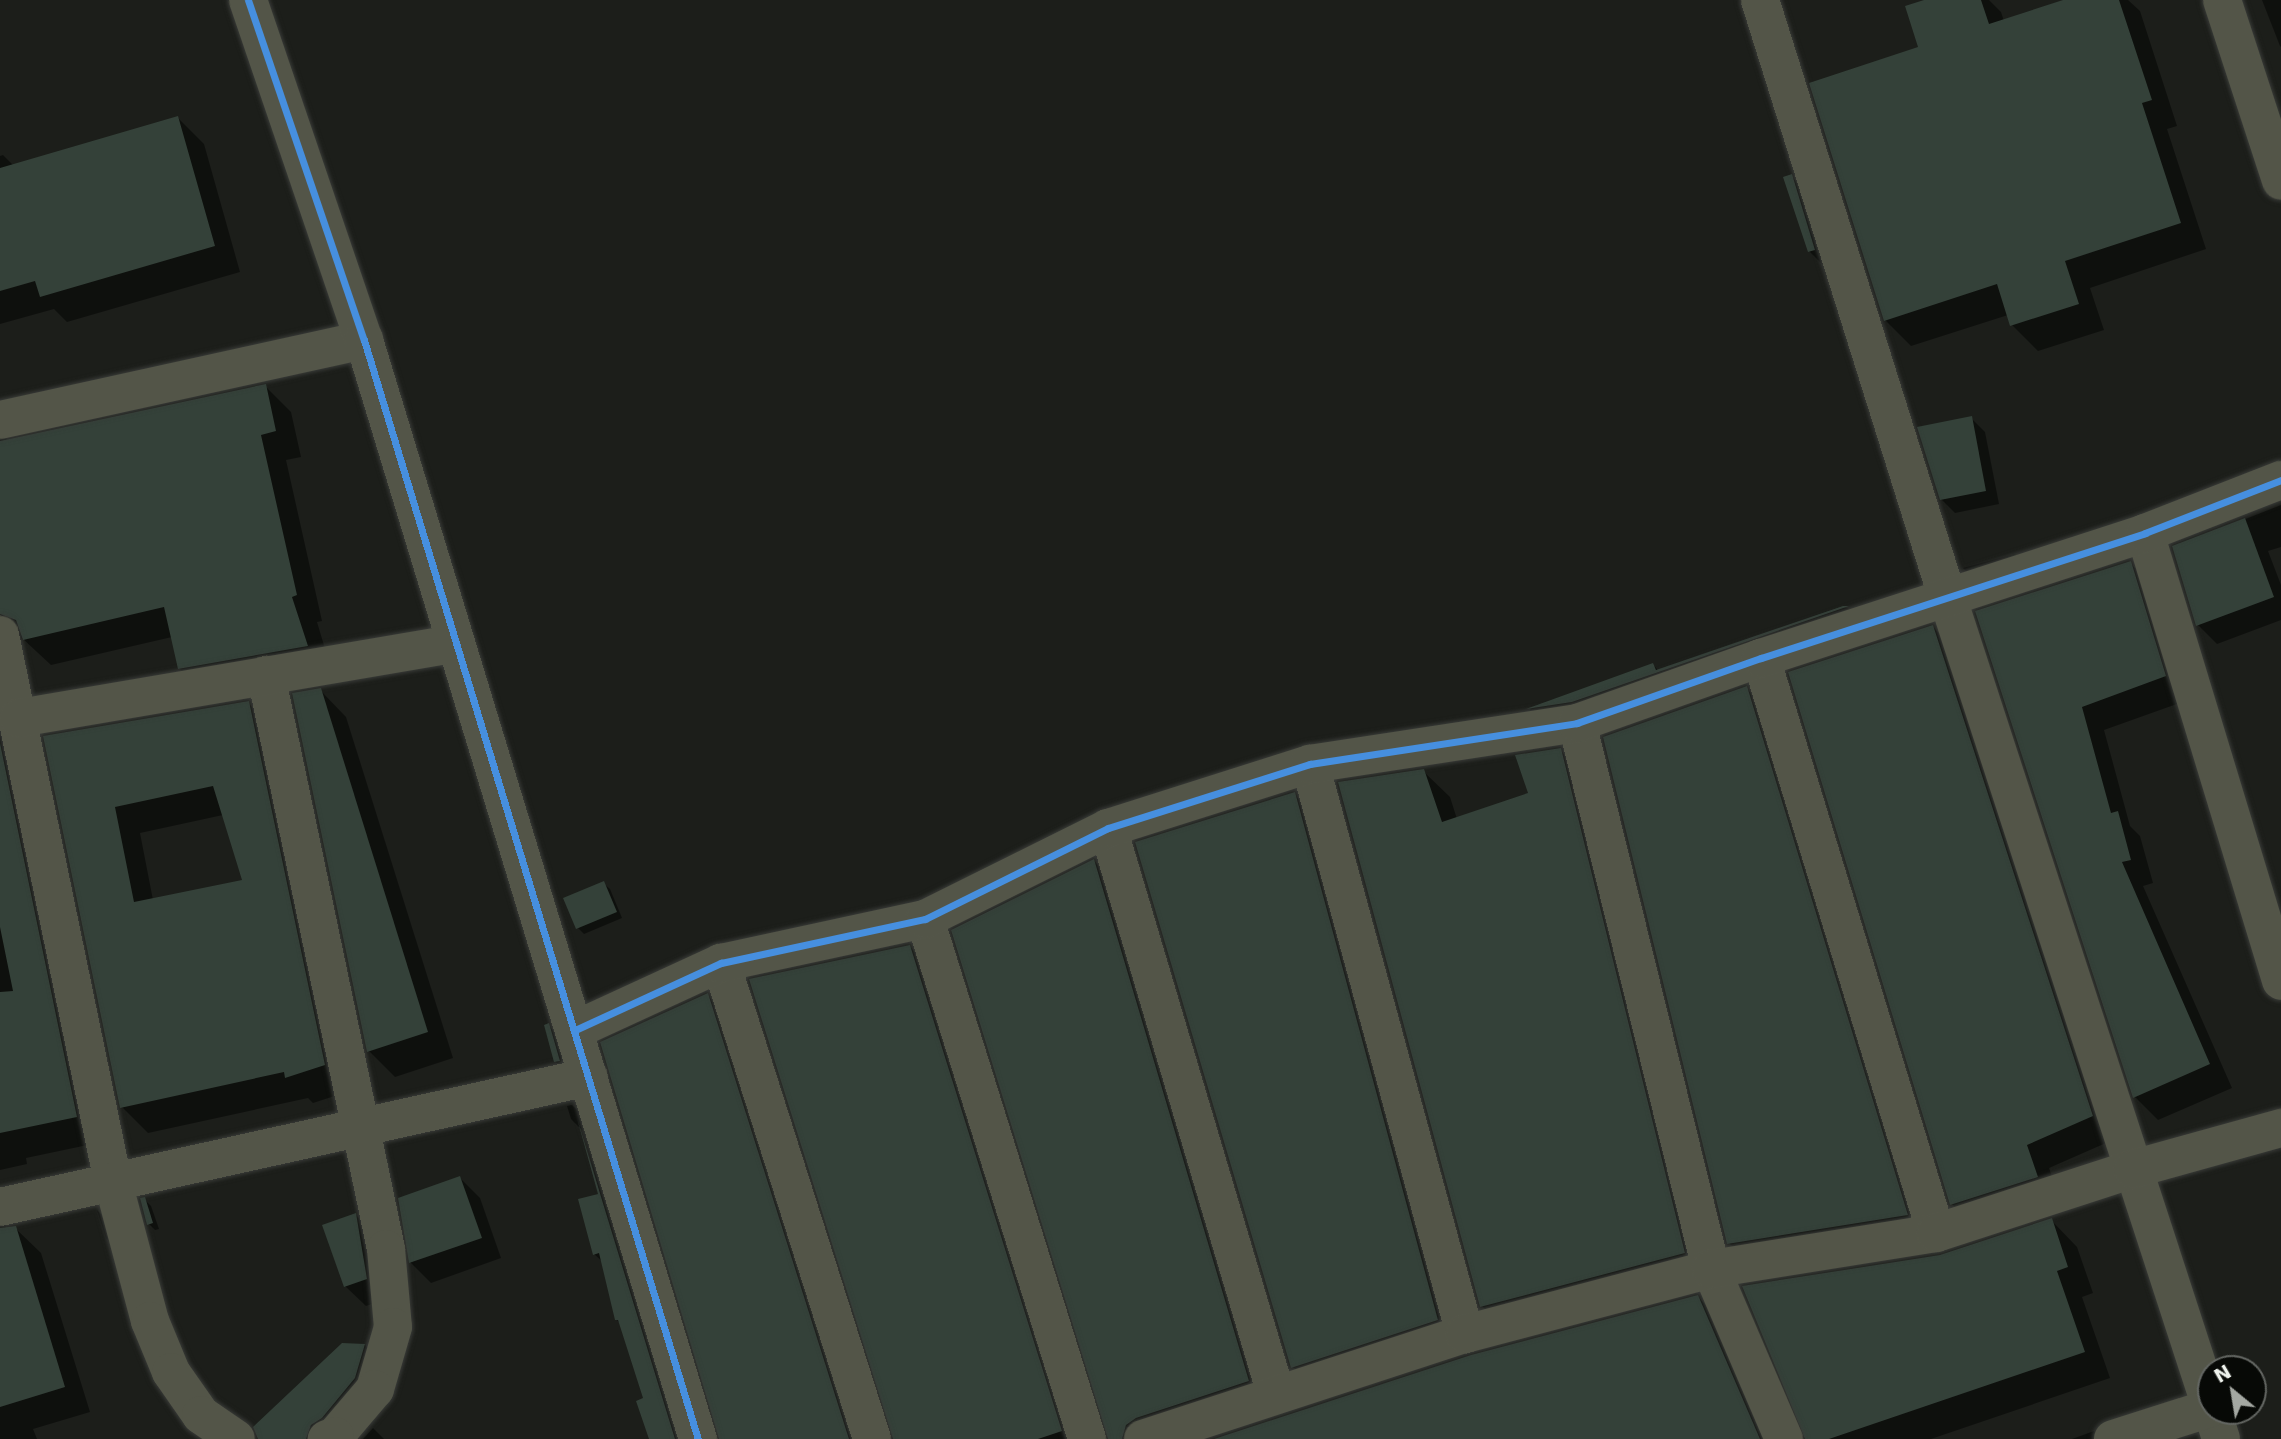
<!DOCTYPE html>
<html>
<head>
<meta charset="utf-8">
<style>
  body { margin:0 }
  #map { position:relative; width:2281px; height:1439px; overflow:hidden; background:#1c1e1a; font-family:"DejaVu Sans",sans-serif }
  div>[style] { position:absolute }
  .shadow>* { inset:0; background:#0007 }
  .building>* { inset:0; background:#344139 }
  .roads { filter:drop-shadow(0 0 2px #393b38) drop-shadow(0 0 2px #393b38) }
  .minor>* { height:38px; margin:-19px; padding:0 19px; transform-origin:19px; border-radius:19px; background:#535548 }
  .tertiary>* { height:38px; margin:-19px; padding:0 19px; transform-origin:19px; border-radius:19px; background:#535548 }
  .cycleway>* { height:7px; margin:-3.5px; padding:0 3.5px; transform-origin:3.5px; border-radius:3.5px; background:#468fdf }
  span { translate:-50% -50%; white-space:nowrap; text-align:center; line-height:1.15; -webkit-text-stroke:7px #070906; paint-order:stroke }
  .north { position:absolute; left:2197px; top:1355px; width:70px; height:70px; box-sizing:border-box; background:#070906; border:2px solid #636662; border-radius:50%; rotate:330deg; font-size:19px; font-weight:700; line-height:28px; text-align:center; color:#eef2ec }
  .north::after { content:''; display:block; margin:auto; width:24px; height:32px; background:#a4a8a2; clip-path:polygon(50% 0,100% 100%,50% 72%,0 100%) }
</style>
</head>
<body>
<div id="map">
  <div class="shadow">
    <div style="clip-path:polygon(1930px 0,1989px 0,2001px 12px,2004px 21px,2068px 0,2128px 0,2140px 11px,2177px 126px,2167px 129px,2206px 249px,2090px 288px,2104px 330px,2038px 351px,2012px 325px,2008px 315px,1911px 346px,1885px 320px,1920px 49px)"></div>
    <div style="clip-path:polygon(2262px 0,2281px 0,2281px 47px,2280px 46px)"></div>
    <div style="clip-path:polygon(178px 118px,204px 144px,240px 272px,67px 322px,54px 309px,0 324px,0 156px,3px 155px,14px 166px)"></div>
    <div style="clip-path:polygon(1791px 176px,1817px 203px,1835px 277px,1809px 251px)"></div>
    <div style="clip-path:polygon(265px 386px,291px 412px,301px 457px,286px 460px,322px 621px,317px 622px,332px 672px,205px 694px,179px 668px,172px 637px,51px 665px,23px 639px,12px 644px,0 676px,0 428px,7px 436px,6px 443px)"></div>
    <div style="clip-path:polygon(1971px 418px,1985px 432px,1999px 504px,1955px 513px,1941px 499px)"></div>
    <div style="clip-path:polygon(2281px 505px,2281px 547px,2268px 551px,2281px 585px,2281px 620px,2217px 644px,2198px 625px,2174px 547px)"></div>
    <div style="clip-path:polygon(2015px 554px,2040px 578px,1989px 595px,1963px 568px)"></div>
    <div style="clip-path:polygon(2130px 563px,2153px 586px,2188px 700px,2104px 730px,2130px 826px,2140px 836px,2153px 883px,2143px 886px,2232px 1088px,2158px 1120px,2135px 1097px,1977px 612px)"></div>
    <div style="clip-path:polygon(1843px 608px,1848px 608px,1873px 633px,1554px 734px,1530px 709px,1653px 665px,1659px 671px)"></div>
    <div style="clip-path:polygon(1933px 627px,1956px 650px,2115px 1139px,2049px 1168px,2060px 1200px,1975px 1228px,1952px 1204px,1790px 673px)"></div>
    <div style="clip-path:polygon(1746px 688px,1771px 713px,1931px 1240px,1754px 1268px,1729px 1243px)"></div>
    <div style="clip-path:polygon(320px 690px,346px 717px,453px 1058px,395px 1077px,369px 1051px)"></div>
    <div style="clip-path:polygon(evenodd,248px 703px,275px 729px,350px 1091px,313px 1103px,308px 1098px,148px 1133px,122px 1107px,45px 737px,248px 703px,223px 815px,244px 881px,153px 900px,140px 833px,223px 815px)"></div>
    <div style="clip-path:polygon(0 735px,23px 758px,102px 1142px,26px 1158px,27px 1164px,0 1170px)"></div>
    <div style="clip-path:polygon(1560px 750px,1586px 776px,1710px 1279px,1508px 1333px,1482px 1306px,1423px 771px,1450px 797px,1457px 819px,1531px 794px)"></div>
    <div style="clip-path:polygon(1294px 794px,1320px 820px,1463px 1346px,1319px 1393px,1293px 1367px)"></div>
    <div style="clip-path:polygon(1094px 861px,1120px 887px,1274px 1407px,1157px 1439px,1124px 1439px,1106px 1422px)"></div>
    <div style="clip-path:polygon(603px 883px,610px 889px,622px 918px,584px 934px,578px 928px)"></div>
    <div style="clip-path:polygon(910px 947px,936px 973px,1082px 1439px,895px 1439px)"></div>
    <div style="clip-path:polygon(707px 995px,733px 1021px,866px 1439px,721px 1439px)"></div>
    <div style="clip-path:polygon(548px 1025px,574px 1052px,581px 1088px,555px 1061px)"></div>
    <div style="clip-path:polygon(572px 1105px,599px 1131px,692px 1439px,651px 1439px,646px 1399px,621px 1324px,616px 1319px,604px 1263px,594px 1254px,600px 1195px,583px 1131px,571px 1119px,567px 1106px)"></div>
    <div style="clip-path:polygon(460px 1178px,480px 1198px,501px 1258px,431px 1283px,411px 1263px,400px 1199px)"></div>
    <div style="clip-path:polygon(144px 1199px,151px 1206px,159px 1229px,155px 1230px,149px 1224px)"></div>
    <div style="clip-path:polygon(97px 1210px,103px 1216px,109px 1241px,106px 1238px)"></div>
    <div style="clip-path:polygon(0 1213px,7px 1221px,5px 1229px,15px 1228px,41px 1253px,90px 1412px,33px 1429px,37px 1439px,0 1439px)"></div>
    <div style="clip-path:polygon(356px 1215px,376px 1235px,386px 1299px,366px 1306px,345px 1286px)"></div>
    <div style="clip-path:polygon(2051px 1220px,2077px 1247px,2093px 1293px,2082px 1297px,2110px 1378px,1931px 1439px,1805px 1439px,1940px 1256px)"></div>
    <div style="clip-path:polygon(1698px 1297px,1724px 1323px,1774px 1439px,1219px 1439px)"></div>
    <div style="clip-path:polygon(343px 1345px,365px 1345px,390px 1370px,350px 1439px,264px 1439px)"></div>
    <div style="clip-path:polygon(373px 1428px,384px 1439px,363px 1439px)"></div>
    <div style="clip-path:polygon(2094px 1431px,2101px 1439px,2072px 1439px)"></div>
  </div>
  <div class="building">
    <div style="clip-path:polygon(1924px 0,1981px 0,1989px 24px,2063px 0,2119px 0,2152px 100px,2142px 103px,2181px 223px,2065px 261px,2079px 304px,2010px 326px,1997px 284px,1884px 321px,1809px 83px,1918px 47px,1905px 6px)"></div>
    <div style="clip-path:polygon(178px 116px,215px 246px,40px 297px,35px 281px,0 291px,0 168px)"></div>
    <div style="clip-path:polygon(1792px 174px,1815px 250px,1808px 252px,1783px 177px)"></div>
    <div style="clip-path:polygon(266px 384px,276px 431px,261px 435px,297px 595px,292px 597px,308px 646px,178px 669px,164px 607px,23px 640px,16px 620px,0 614px,0 441px)"></div>
    <div style="clip-path:polygon(1972px 416px,1986px 491px,1940px 500px,1917px 427px)"></div>
    <div style="clip-path:polygon(2245px 518px,2274px 597px,2196px 626px,2172px 546px)"></div>
    <div style="clip-path:polygon(2131px 561px,2166px 676px,2082px 707px,2111px 813px,2118px 811px,2131px 860px,2122px 862px,2210px 1064px,2133px 1098px,1975px 611px)"></div>
    <div style="clip-path:polygon(1843px 606px,1849px 606px,1572px 702px,1526px 709px,1653px 663px,1656px 670px)"></div>
    <div style="clip-path:polygon(1933px 625px,2093px 1116px,2027px 1145px,2038px 1177px,1950px 1205px,1788px 672px)"></div>
    <div style="clip-path:polygon(1747px 686px,1908px 1215px,1727px 1244px,1603px 737px)"></div>
    <div style="clip-path:polygon(321px 688px,428px 1032px,367px 1052px,292px 693px)"></div>
    <div style="clip-path:polygon(evenodd,249px 701px,325px 1065px,285px 1078px,284px 1072px,120px 1108px,43px 736px,249px 701px,213px 786px,242px 880px,134px 902px,115px 807px,213px 786px)"></div>
    <div style="clip-path:polygon(0 743px,77px 1117px,0 1133px,0 992px,13px 991px,0 927px)"></div>
    <div style="clip-path:polygon(1561px 748px,1685px 1253px,1480px 1307px,1338px 782px,1424px 769px,1442px 822px,1528px 793px,1515px 755px)"></div>
    <div style="clip-path:polygon(1295px 792px,1438px 1320px,1291px 1368px,1135px 842px)"></div>
    <div style="clip-path:polygon(1094px 859px,1249px 1381px,1136px 1418px,1126px 1425px,1122px 1439px,1108px 1439px,951px 930px)"></div>
    <div style="clip-path:polygon(604px 881px,617px 912px,576px 929px,563px 898px)"></div>
    <div style="clip-path:polygon(910px 945px,1062px 1431px,1038px 1439px,893px 1439px,749px 979px)"></div>
    <div style="clip-path:polygon(708px 993px,849px 1439px,719px 1439px,600px 1042px)"></div>
    <div style="clip-path:polygon(549px 1023px,560px 1061px,554px 1062px,544px 1025px)"></div>
    <div style="clip-path:polygon(577px 1118px,675px 1439px,649px 1439px,636px 1401px,643px 1398px,618px 1320px,615px 1320px,599px 1253px,593px 1255px,578px 1199px,598px 1194px)"></div>
    <div style="clip-path:polygon(460px 1176px,482px 1238px,409px 1263px,398px 1198px)"></div>
    <div style="clip-path:polygon(145px 1197px,153px 1223px,147px 1225px,140px 1198px)"></div>
    <div style="clip-path:polygon(356px 1213px,367px 1279px,344px 1287px,322px 1225px)"></div>
    <div style="clip-path:polygon(2052px 1218px,2068px 1267px,2057px 1271px,2085px 1352px,1829px 1439px,1805px 1439px,1742px 1286px,1940px 1255px)"></div>
    <div style="clip-path:polygon(16px 1226px,65px 1387px,0 1407px,0 1228px)"></div>
    <div style="clip-path:polygon(1698px 1295px,1760px 1439px,1214px 1439px,1471px 1355px)"></div>
    <div style="clip-path:polygon(342px 1343px,365px 1344px,355px 1378px,322px 1418px,311px 1425px,306px 1439px,258px 1439px,253px 1427px)"></div>
  </div>
  <div class="roads">
    <div class="minor">
      <div style="left:1760px;top:0;width:628px;rotate:72.58deg"></div>
      <div style="left:1948px;top:599px;width:850px;rotate:71.97deg"></div>
      <div style="left:2222px;top:0;width:190px;rotate:71.9deg"></div>
      <div style="left:0;top:420px;width:373px;rotate:-12.4deg"></div>
      <div style="left:2145px;top:533px;width:468px;rotate:73.1deg"></div>
      <div style="left:0;top:635px;width:559px;rotate:78.33deg"></div>
      <div style="left:113px;top:1182px;width:144px;rotate:75.1deg"></div>
      <div style="left:150px;top:1321px;width:55px;rotate:67.6deg"></div>
      <div style="left:171px;top:1372px;width:52px;rotate:55.1deg"></div>
      <div style="left:201px;top:1415px;width:42px;rotate:34.4deg"></div>
      <div style="left:1761px;top:658px;width:601px;rotate:73.07deg"></div>
      <div style="left:266px;top:675px;width:586px;rotate:78.19deg"></div>
      <div style="left:386px;top:1249px;width:78px;rotate:84.9deg"></div>
      <div style="left:393px;top:1327px;width:65px;rotate:106.2deg"></div>
      <div style="left:375px;top:1389px;width:62px;rotate:130.4deg"></div>
      <div style="left:335px;top:1436px;width:9px;rotate:159deg"></div>
      <div style="left:19px;top:718px;width:443px;rotate:-9.7deg"></div>
      <div style="left:1577px;top:723px;width:562px;rotate:76.21deg"></div>
      <div style="left:1711px;top:1269px;width:185px;rotate:66.8deg"></div>
      <div style="left:1310px;top:764px;width:591px;rotate:74.79deg"></div>
      <div style="left:1108px;top:828px;width:590px;rotate:73.47deg"></div>
      <div style="left:925px;top:919px;width:545px;rotate:72.7deg"></div>
      <div style="left:721px;top:963px;width:499px;rotate:72.4deg"></div>
      <div style="left:575px;top:1030px;width:161px;rotate:-24.7deg"></div>
      <div style="left:721px;top:963px;width:209px;rotate:-12.2deg"></div>
      <div style="left:925px;top:919px;width:204px;rotate:-26.4deg"></div>
      <div style="left:1108px;top:828px;width:212px;rotate:-17.6deg"></div>
      <div style="left:1310px;top:764px;width:270px;rotate:-8.7deg"></div>
      <div style="left:1577px;top:723px;width:195px;rotate:-19.5deg"></div>
      <div style="left:1761px;top:658px;width:404px;rotate:-18deg"></div>
      <div style="left:2145px;top:533px;width:146px;rotate:-21.3deg"></div>
      <div style="left:0;top:1207px;width:603px;rotate:-12.45deg"></div>
      <div style="left:2212px;top:1411px;width:29px;rotate:72deg"></div>
      <div style="left:1143px;top:1439px;width:339px;rotate:-18.1deg"></div>
      <div style="left:1465px;top:1334px;width:254px;rotate:-14.8deg"></div>
      <div style="left:1711px;top:1269px;width:228px;rotate:-9.1deg"></div>
      <div style="left:1936px;top:1233px;width:207px;rotate:-18deg"></div>
      <div style="left:2133px;top:1169px;width:154px;rotate:-15.5deg"></div>
      <div style="left:2113px;top:1439px;width:103px;rotate:-17.6deg"></div>
    </div>
    <div class="tertiary">
      <div style="left:248px;top:0;width:359px;rotate:71.2deg"></div>
      <div style="left:364px;top:340px;width:1149px;rotate:73.1deg"></div>
    </div>
  </div>
  <div class="cycleway">
    <div style="left:248px;top:0;width:359px;rotate:71.2deg"></div>
    <div style="left:364px;top:340px;width:1149px;rotate:73.1deg"></div>
    <div style="left:575px;top:1030px;width:161px;rotate:-24.7deg"></div>
    <div style="left:721px;top:963px;width:209px;rotate:-12.2deg"></div>
    <div style="left:925px;top:919px;width:204px;rotate:-26.4deg"></div>
    <div style="left:1108px;top:828px;width:212px;rotate:-17.6deg"></div>
    <div style="left:1310px;top:764px;width:270px;rotate:-8.7deg"></div>
    <div style="left:1577px;top:723px;width:195px;rotate:-19.5deg"></div>
    <div style="left:1761px;top:658px;width:404px;rotate:-18deg"></div>
    <div style="left:2145px;top:533px;width:146px;rotate:-21.3deg"></div>
  </div>
  <div class="north">N</div>
</div>
</body>
</html>
